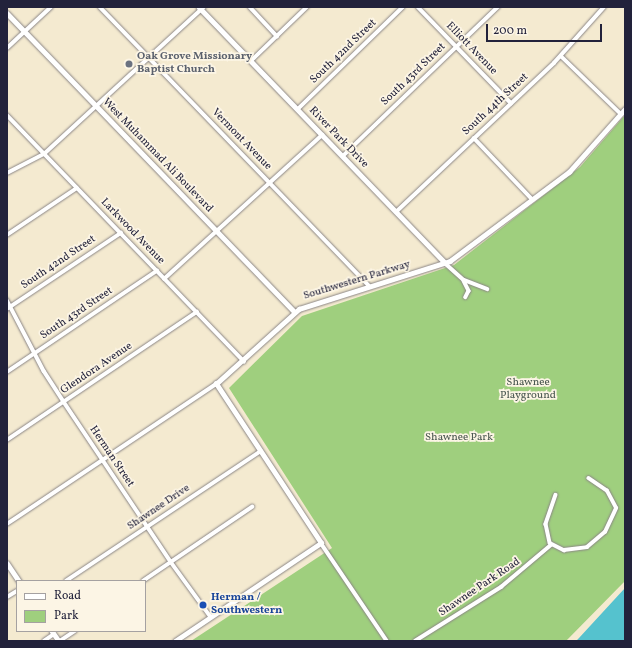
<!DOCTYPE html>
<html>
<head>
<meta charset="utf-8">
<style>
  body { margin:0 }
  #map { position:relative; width:632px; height:648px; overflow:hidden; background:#f4ead0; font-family:Vollkorn,serif }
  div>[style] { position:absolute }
  .green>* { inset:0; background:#9fcf7e }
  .water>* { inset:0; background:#55c2ce }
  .roads { filter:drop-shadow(0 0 1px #8b8686) drop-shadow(0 0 1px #8b8686) }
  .minor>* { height:3.5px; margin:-1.75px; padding:0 1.75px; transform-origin:1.75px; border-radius:1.75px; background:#fff }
  .tertiary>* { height:4.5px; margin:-2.25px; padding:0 2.25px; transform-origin:2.25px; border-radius:2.25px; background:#fff }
  .dots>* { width:11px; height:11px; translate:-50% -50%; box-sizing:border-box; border:2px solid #fcf5e5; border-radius:50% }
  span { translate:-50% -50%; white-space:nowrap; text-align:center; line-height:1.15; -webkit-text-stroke:3.5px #fcf5e5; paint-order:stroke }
  .street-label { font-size:11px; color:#22223b }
  .worship-label { font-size:11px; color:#5b616d; font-weight:700 }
  .left { translate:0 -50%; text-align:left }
  .park-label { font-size:11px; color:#48564f }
  .transit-label { font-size:11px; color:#164399; font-weight:700 }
  .frame { position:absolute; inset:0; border:8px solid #22223b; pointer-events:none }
  .legend { position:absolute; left:16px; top:580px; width:130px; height:52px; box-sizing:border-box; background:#fcf5e5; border:1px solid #a5a1a1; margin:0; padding:5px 7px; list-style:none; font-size:12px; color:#22223b }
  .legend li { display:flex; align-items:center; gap:8px; height:20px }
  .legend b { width:20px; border:1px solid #a5a1a1 }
  .scale { position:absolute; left:486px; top:24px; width:116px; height:18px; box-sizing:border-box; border:2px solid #22223b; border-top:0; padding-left:5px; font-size:12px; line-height:14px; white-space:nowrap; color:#22223b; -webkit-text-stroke:3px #fcf5e5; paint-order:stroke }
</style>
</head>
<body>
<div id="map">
  <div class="green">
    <div style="clip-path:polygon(625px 115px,625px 581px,566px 641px,191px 641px,332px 548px,229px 388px,302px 316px,454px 265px,580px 167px)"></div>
  </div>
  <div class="water">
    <div style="clip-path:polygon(625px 588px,625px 641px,576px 641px,579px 638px)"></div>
  </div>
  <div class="roads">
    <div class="minor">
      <div style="left:100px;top:7px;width:388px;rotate:46deg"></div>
      <div style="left:250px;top:7px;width:40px;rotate:47deg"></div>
      <div style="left:418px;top:7px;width:134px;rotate:45.9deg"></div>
      <div style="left:7px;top:48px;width:60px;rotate:-43deg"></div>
      <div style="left:561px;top:56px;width:83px;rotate:44deg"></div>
      <div style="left:251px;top:61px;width:78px;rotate:-44deg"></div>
      <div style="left:298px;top:109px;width:146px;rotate:-44.2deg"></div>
      <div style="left:7px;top:115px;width:342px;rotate:46.1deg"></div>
      <div style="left:474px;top:138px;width:84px;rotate:46.4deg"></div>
      <div style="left:343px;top:156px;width:215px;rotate:-43.9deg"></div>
      <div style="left:7px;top:173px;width:42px;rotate:-27.2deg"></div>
      <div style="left:44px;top:154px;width:217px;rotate:-42.6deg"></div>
      <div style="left:396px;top:212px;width:217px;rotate:-43.3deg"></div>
      <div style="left:554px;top:63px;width:75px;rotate:-48.2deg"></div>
      <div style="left:7px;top:235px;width:84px;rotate:-33.9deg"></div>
      <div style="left:445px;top:263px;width:25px;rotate:42deg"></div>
      <div style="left:464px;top:280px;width:25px;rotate:21deg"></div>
      <div style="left:164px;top:279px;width:214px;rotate:-42.3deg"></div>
      <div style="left:464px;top:281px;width:11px;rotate:63deg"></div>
      <div style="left:469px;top:291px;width:7px;rotate:117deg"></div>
      <div style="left:7px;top:300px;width:80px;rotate:62.5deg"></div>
      <div style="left:44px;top:371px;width:37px;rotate:57deg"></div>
      <div style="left:64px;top:402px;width:192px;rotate:56.2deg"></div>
      <div style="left:171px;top:562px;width:68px;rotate:54deg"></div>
      <div style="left:7px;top:309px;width:137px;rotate:-33.7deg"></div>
      <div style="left:7px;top:372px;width:181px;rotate:-34deg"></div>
      <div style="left:7px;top:440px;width:229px;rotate:-34deg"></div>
      <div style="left:556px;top:495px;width:31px;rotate:109deg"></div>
      <div style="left:546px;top:524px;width:19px;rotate:78deg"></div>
      <div style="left:550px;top:543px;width:16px;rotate:27deg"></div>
      <div style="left:564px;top:550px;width:23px;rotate:-7deg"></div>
      <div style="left:587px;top:547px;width:23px;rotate:-40deg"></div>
      <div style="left:605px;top:532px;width:26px;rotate:-65deg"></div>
      <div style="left:616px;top:508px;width:19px;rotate:-118deg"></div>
      <div style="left:607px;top:491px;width:22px;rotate:-146deg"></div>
      <div style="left:7px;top:524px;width:252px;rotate:-33.8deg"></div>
      <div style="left:321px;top:543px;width:118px;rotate:56deg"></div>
      <div style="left:66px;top:581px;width:234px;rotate:-33.7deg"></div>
      <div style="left:143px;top:581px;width:132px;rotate:-34.2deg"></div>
      <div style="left:7px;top:597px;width:12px;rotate:-31deg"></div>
      <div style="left:44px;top:641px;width:12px;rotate:-35deg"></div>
      <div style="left:60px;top:641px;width:18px;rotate:-34deg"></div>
      <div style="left:415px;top:641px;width:102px;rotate:-32.1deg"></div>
      <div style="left:501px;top:587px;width:65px;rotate:-40deg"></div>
    </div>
    <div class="tertiary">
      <div style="left:199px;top:7px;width:355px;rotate:46.1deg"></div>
      <div style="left:7px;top:13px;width:415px;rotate:46.1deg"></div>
      <div style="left:7px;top:563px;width:22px;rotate:56deg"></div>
      <div style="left:52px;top:631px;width:12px;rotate:55deg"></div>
      <div style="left:175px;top:641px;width:176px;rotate:-33.9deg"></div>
      <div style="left:321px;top:543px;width:191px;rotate:-123.4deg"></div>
      <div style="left:216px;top:384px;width:112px;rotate:-42.1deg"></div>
      <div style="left:299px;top:309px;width:158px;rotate:-17.6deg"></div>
      <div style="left:450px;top:261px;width:149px;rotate:-36.8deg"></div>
      <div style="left:569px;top:172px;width:84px;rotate:-48.4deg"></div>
    </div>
  </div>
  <div class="dots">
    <div style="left:129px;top:64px;background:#6b7280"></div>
    <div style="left:203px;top:605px;background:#1a4fb4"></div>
  </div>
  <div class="street-label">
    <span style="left:471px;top:49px;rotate:46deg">Elliott Avenue</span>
    <span style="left:344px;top:52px;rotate:-44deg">South 42nd Street</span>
    <span style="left:414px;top:75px;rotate:-44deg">South 43rd Street</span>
    <span style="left:496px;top:105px;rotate:-43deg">South 44th Street</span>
    <span style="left:338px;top:138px;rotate:46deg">River Park Drive</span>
    <span style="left:241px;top:140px;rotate:46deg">Vermont Avenue</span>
    <span style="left:157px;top:156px;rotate:46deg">West Muhammad Ali Boulevard</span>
    <span style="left:132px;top:232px;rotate:46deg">Larkwood Avenue</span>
    <span style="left:59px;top:263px;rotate:-34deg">South 42nd Street</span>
    <span style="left:357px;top:281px;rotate:-17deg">Southwestern Parkway</span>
    <span style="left:77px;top:314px;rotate:-34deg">South 43rd Street</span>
    <span style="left:97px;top:369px;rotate:-34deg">Glendora Avenue</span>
    <span style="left:111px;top:457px;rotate:56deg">Herman Street</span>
    <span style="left:159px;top:508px;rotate:-34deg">Shawnee Drive</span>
    <span style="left:480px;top:588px;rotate:-34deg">Shawnee Park Road</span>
  </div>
  <div class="worship-label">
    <span class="left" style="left:137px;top:64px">Oak Grove Missionary<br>Baptist Church</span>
  </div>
  <div class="park-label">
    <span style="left:528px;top:390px">Shawnee<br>Playground</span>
    <span style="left:459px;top:438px">Shawnee Park</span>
  </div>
  <div class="transit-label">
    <span class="left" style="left:211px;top:605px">Herman /<br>Southwestern</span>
  </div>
  <div class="frame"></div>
  <ul class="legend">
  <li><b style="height:5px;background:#fff"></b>Road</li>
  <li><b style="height:11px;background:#9fcf7e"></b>Park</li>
  </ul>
  <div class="scale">200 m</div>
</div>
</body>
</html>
